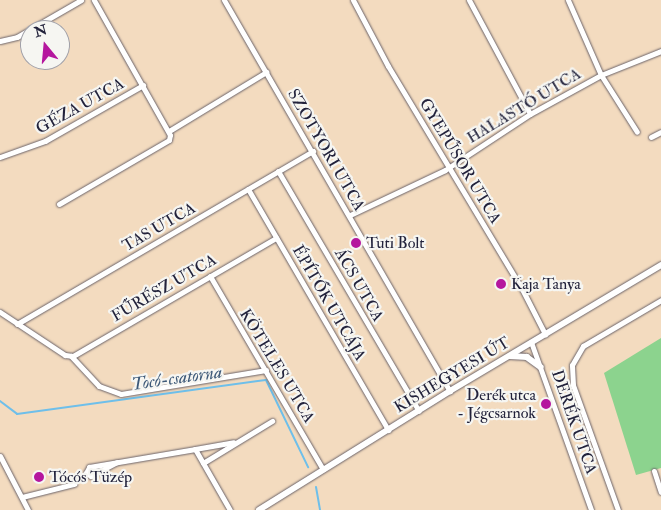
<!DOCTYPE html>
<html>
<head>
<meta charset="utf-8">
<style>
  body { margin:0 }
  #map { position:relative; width:661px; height:510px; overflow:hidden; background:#f3dbbf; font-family:"IM FELL Double Pica",serif }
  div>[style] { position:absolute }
  .green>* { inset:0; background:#8cd38e }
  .stream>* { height:2px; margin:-1px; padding:0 1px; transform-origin:1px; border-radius:1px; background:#6ebfea }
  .roads { filter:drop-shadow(0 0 1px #6b6369) drop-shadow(0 0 1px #6b6369) }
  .minor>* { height:5px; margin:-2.5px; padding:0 2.5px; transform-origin:2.5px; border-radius:2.5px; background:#fff }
  .tertiary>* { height:5.5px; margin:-2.75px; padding:0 2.75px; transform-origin:2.75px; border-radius:2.75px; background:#fff }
  .dots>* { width:14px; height:14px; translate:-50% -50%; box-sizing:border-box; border:2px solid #f6f6f2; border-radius:50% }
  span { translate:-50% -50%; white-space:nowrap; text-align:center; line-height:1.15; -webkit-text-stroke:4.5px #f6f6f2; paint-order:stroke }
  .street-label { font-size:16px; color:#22223b }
  .poi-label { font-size:16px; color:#22223b }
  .left { translate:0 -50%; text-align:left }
  .right { translate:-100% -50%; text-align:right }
  .water-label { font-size:18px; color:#3d5978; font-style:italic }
  .north { position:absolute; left:20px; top:20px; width:50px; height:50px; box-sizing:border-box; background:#f6f6f2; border:1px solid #a1a1a9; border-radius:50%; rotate:343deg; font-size:14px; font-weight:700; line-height:20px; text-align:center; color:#22223b }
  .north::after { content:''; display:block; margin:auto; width:18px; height:22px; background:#b5179e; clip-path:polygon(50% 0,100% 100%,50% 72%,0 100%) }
</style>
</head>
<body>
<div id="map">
  <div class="green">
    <div style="clip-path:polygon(661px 338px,661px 468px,636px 475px,604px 373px)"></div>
  </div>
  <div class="stream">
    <div style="left:0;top:401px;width:21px;rotate:37deg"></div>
    <div style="left:17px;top:414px;width:251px;rotate:-7.8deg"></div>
    <div style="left:266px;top:380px;width:97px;rotate:64.2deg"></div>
    <div style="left:316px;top:487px;width:23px;rotate:80deg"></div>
  </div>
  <div class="roads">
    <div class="minor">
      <div style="left:224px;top:0;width:452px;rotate:60deg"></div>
      <div style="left:353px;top:0;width:75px;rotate:62.1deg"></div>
      <div style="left:388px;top:66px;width:260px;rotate:59deg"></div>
      <div style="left:522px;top:289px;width:51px;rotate:62.9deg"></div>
      <div style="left:469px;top:0;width:129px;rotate:61.8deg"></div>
      <div style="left:568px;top:0;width:82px;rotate:66.3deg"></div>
      <div style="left:601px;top:75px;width:67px;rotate:57.7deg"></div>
      <div style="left:0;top:41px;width:17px;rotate:-13deg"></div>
      <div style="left:17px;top:37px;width:74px;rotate:-30deg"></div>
      <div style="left:169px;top:131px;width:114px;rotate:-31.3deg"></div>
      <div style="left:651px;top:137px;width:11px;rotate:-27deg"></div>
      <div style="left:0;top:157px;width:48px;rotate:-19.6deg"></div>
      <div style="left:45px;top:141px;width:113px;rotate:-29.7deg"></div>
      <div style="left:278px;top:171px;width:278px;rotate:59.6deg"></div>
      <div style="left:248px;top:189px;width:279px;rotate:59.8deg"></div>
      <div style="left:59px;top:204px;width:127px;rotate:-30.2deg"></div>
      <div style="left:169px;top:140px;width:5px;rotate:-79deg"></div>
      <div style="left:170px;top:135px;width:155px;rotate:-119.4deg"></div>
      <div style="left:350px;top:215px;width:105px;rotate:-25.3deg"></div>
      <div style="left:445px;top:170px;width:102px;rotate:-33.4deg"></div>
      <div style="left:530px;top:114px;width:81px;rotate:-28.8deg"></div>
      <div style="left:601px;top:75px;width:65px;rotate:-21.8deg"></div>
      <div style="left:210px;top:276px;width:224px;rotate:59.7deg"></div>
      <div style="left:0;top:312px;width:78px;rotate:33.5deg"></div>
      <div style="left:65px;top:355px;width:8px;rotate:7deg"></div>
      <div style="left:73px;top:356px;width:235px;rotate:-30.2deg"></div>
      <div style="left:17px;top:324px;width:343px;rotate:-30.3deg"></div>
      <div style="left:531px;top:342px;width:178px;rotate:70.3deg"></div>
      <div style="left:71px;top:356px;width:41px;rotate:47deg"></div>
      <div style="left:99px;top:386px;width:23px;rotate:20deg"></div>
      <div style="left:121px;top:394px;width:147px;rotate:-9.4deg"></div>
      <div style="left:195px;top:449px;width:39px;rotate:-10deg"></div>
      <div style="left:0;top:456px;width:61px;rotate:62.6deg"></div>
      <div style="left:117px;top:462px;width:30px;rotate:152deg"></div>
      <div style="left:91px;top:476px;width:6px;rotate:-149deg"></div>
      <div style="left:86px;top:473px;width:7px;rotate:-63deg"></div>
      <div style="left:89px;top:467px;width:108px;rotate:-9.6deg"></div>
      <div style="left:195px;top:449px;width:70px;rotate:60.2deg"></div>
      <div style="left:203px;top:463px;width:81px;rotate:-31.3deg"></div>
      <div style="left:654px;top:471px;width:22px;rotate:72deg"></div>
      <div style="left:22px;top:497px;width:54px;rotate:-14deg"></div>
      <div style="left:618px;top:510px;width:133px;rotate:-109.8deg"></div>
      <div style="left:573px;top:385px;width:20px;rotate:-93deg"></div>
      <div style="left:572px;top:365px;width:22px;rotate:-60deg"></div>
      <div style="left:583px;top:346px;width:91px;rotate:-30.5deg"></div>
    </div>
    <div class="tertiary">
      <div style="left:510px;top:356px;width:17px;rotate:3deg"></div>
      <div style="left:527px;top:357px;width:17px;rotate:36deg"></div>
      <div style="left:259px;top:510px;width:225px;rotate:-31.9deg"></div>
      <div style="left:450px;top:391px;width:246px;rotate:-30.8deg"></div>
    </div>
  </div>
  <div class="dots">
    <div style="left:356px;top:243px;background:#b5179e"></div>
    <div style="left:501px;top:284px;background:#b5179e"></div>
    <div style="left:546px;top:404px;background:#b5179e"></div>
    <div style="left:39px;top:477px;background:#b5179e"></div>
  </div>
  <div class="street-label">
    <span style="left:80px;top:106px;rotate:-29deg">GÉZA UTCA</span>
    <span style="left:524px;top:106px;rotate:-31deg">HALASTÓ UTCA</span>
    <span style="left:326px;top:150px;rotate:60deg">SZOTYORI UTCA</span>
    <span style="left:460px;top:161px;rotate:59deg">GYEPŰSOR UTCA</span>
    <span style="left:159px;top:227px;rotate:-30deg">TAS UTCA</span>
    <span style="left:359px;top:285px;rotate:60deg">ÁCS UTCA</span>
    <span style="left:164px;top:288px;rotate:-30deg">FŰRÉSZ UTCA</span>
    <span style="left:329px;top:303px;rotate:60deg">ÉPÍTŐK UTCÁJA</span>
    <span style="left:277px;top:366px;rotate:59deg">KÖTELES UTCA</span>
    <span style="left:452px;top:375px;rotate:-31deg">KISHEGYESI ÚT</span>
    <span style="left:574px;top:422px;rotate:71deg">DERÉK UTCA</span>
  </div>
  <div class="poi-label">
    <span class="left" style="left:366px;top:243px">Tuti Bolt</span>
    <span class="left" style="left:511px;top:284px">Kaja Tanya</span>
    <span class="right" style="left:536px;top:404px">Derék utca<br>- Jégcsarnok</span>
    <span class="left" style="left:49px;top:477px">Tócós Tüzép</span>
  </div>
  <div class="water-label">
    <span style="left:177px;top:379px;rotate:-8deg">Tocó-csatorna</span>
  </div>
  <div class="north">N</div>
</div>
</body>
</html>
